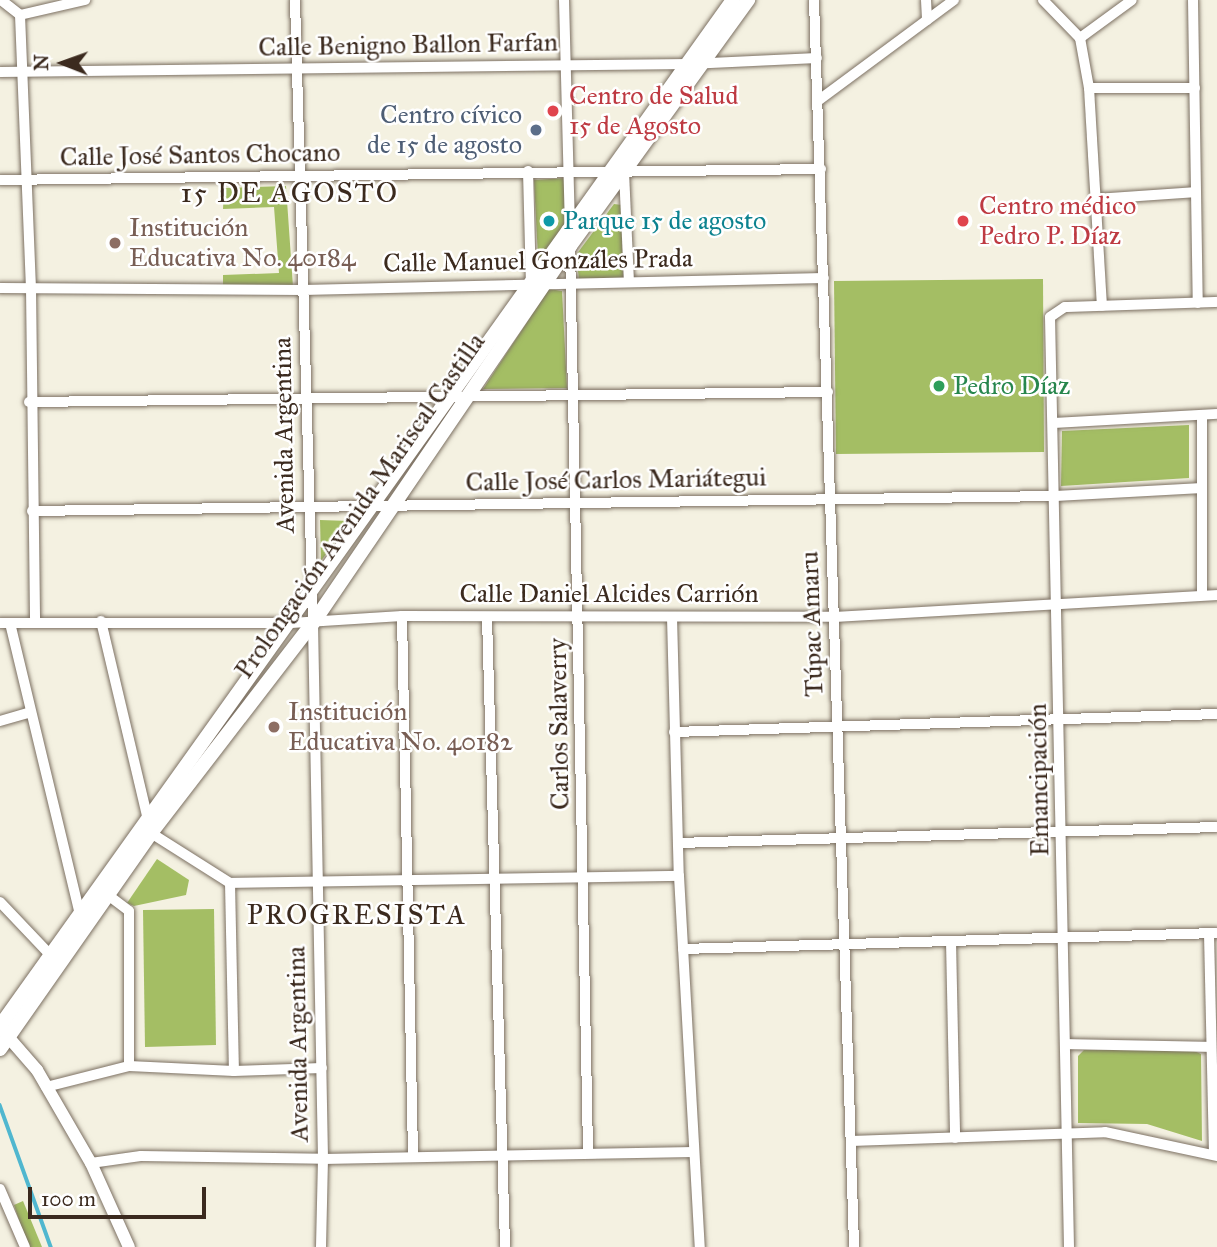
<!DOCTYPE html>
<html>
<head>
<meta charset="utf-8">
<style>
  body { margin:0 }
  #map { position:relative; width:1217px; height:1247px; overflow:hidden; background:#f4f1e1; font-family:"IM FELL Great Primer",serif }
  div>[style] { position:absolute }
  .green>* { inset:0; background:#a4be64 }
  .stream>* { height:3.5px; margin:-1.75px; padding:0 1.75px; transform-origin:1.75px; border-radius:1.75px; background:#50b7cf }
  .roads { filter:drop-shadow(0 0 2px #7c7062) drop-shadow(0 0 2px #7c7062) }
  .minor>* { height:10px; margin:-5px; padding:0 5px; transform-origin:5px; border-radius:5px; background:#fff }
  .tertiary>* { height:12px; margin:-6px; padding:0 6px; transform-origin:6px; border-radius:6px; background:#fff }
  .secondary>* { height:14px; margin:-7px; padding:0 7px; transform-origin:7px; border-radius:7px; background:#fff }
  .dots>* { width:19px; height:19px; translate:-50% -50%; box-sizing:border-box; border:4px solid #fff; border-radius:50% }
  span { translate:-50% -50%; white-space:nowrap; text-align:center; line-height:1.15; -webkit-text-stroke:5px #fff; paint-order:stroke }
  .street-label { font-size:26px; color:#3b2a1e }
  .health-label { font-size:26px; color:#be3a42 }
  .left { translate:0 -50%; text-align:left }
  .service-label { font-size:26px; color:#4e5e75 }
  .right { translate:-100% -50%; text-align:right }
  .culture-label { font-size:26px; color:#0d838f }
  .education-label { font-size:26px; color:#785e54 }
  .leisure-label { font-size:26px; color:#27864d }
  .neighbourhood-label { font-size:28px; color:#3b2a1e; letter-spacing:2px }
  .north { position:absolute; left:28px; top:28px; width:70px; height:70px; -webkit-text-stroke:5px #fff; paint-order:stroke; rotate:271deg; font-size:19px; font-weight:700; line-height:28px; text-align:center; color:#3b2a1e }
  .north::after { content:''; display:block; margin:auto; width:24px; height:32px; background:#3b2a1e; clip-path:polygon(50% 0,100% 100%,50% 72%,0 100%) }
  .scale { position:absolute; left:28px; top:1187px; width:178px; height:32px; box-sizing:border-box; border:4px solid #3b2a1e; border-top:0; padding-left:9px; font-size:21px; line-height:24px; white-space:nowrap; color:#3b2a1e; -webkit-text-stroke:5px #fff; paint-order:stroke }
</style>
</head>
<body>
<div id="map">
  <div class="green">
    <div style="clip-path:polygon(566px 178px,567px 228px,544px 257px,538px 257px,534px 180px)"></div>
    <div style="clip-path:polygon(286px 186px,293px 287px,223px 289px,223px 275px,279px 273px,274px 207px,223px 209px,224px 188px)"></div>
    <div style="clip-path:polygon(614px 204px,622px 205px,623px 278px,579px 279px,576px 255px)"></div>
    <div style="clip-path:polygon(1043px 279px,1044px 452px,836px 454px,834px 281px)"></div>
    <div style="clip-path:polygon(549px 289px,562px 291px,567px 388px,483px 389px)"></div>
    <div style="clip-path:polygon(1189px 425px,1189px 478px,1061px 486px,1062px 431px)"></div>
    <div style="clip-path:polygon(320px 520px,350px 521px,321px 561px)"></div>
    <div style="clip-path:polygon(157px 859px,189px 880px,186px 895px,134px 906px,127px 903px)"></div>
    <div style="clip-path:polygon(214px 909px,216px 1045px,145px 1047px,143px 910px)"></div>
    <div style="clip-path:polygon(1084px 1050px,1192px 1050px,1201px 1054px,1202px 1141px,1147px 1124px,1078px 1123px,1078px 1056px)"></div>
    <div style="clip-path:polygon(23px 1201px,42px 1247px,30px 1247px,23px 1232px,14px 1205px)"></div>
  </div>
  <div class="stream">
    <div style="left:0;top:1105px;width:151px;rotate:70.2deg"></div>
  </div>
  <div class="roads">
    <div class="minor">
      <div style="left:1px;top:0;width:24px;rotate:38deg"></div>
      <div style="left:20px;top:15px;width:67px;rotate:-13deg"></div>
      <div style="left:295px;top:0;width:623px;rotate:88.35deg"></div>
      <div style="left:313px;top:623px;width:536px;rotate:88.93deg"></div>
      <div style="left:323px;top:1159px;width:88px;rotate:91.3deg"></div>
      <div style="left:564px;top:0;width:230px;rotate:88.5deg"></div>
      <div style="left:814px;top:0;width:1248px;rotate:88.16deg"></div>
      <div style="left:926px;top:0;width:20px;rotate:87deg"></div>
      <div style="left:1043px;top:0;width:53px;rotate:45.8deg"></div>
      <div style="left:1080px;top:38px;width:64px;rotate:-36.2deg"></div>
      <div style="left:1193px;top:0;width:303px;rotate:89.1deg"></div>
      <div style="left:20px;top:15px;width:273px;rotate:87.7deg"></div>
      <div style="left:31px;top:288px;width:334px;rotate:89.3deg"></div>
      <div style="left:1080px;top:38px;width:51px;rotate:79.8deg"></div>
      <div style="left:1089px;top:88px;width:218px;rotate:86.6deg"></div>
      <div style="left:0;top:72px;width:689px;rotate:-0.67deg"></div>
      <div style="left:689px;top:64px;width:128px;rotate:-2.7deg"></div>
      <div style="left:1089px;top:88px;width:106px"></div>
      <div style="left:819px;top:100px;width:168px;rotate:-36.5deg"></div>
      <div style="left:528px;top:171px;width:113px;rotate:88.5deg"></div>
      <div style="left:624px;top:172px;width:110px;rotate:87.4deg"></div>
      <div style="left:0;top:180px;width:821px;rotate:-0.77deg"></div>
      <div style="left:1097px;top:199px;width:99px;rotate:-4deg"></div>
      <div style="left:570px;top:246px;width:907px;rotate:88.86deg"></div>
      <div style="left:0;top:288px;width:303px;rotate:0.4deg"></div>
      <div style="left:303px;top:290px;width:521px;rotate:-1.32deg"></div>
      <div style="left:29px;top:402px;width:799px;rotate:-0.72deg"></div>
      <div style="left:1202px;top:415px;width:180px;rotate:90deg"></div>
      <div style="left:1054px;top:423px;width:163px;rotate:-3.2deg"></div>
      <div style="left:32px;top:511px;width:1024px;rotate:-0.84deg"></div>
      <div style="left:1056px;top:496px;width:146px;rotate:-3.1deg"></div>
      <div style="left:402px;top:616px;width:540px;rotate:88.83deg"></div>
      <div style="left:487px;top:617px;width:630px;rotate:88.36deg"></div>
      <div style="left:672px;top:617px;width:259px;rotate:88.5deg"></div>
      <div style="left:679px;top:876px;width:372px;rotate:86.8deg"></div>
      <div style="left:101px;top:621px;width:218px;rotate:76.7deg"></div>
      <div style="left:151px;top:833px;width:93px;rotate:32.3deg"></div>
      <div style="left:230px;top:883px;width:449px;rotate:-0.9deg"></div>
      <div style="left:0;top:623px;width:291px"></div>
      <div style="left:291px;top:623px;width:111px;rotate:-3.6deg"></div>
      <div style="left:402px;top:616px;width:433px;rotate:0.1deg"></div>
      <div style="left:835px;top:617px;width:383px;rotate:-3.3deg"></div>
      <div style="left:10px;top:623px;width:299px;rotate:76.5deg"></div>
      <div style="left:0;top:721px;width:32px;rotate:-16deg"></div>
      <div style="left:674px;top:732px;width:543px;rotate:-1.9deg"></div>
      <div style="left:678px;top:843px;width:539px;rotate:-1.7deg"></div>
      <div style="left:230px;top:883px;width:188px;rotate:88.8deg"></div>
      <div style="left:104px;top:892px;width:31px;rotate:37deg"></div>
      <div style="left:129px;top:911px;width:155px;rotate:90deg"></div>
      <div style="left:0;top:902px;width:81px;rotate:46.5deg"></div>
      <div style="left:1209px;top:934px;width:220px;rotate:88.7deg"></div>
      <div style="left:951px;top:941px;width:197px;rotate:88.8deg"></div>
      <div style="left:683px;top:949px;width:534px;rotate:-1.72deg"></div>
      <div style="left:1067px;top:1044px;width:144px;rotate:1.2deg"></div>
      <div style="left:46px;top:1087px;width:86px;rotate:-14.2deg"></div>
      <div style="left:129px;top:1066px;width:105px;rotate:2.7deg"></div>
      <div style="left:234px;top:1071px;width:88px;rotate:-2deg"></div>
      <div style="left:851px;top:1141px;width:254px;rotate:-2deg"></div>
      <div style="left:1105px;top:1132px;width:115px;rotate:12.1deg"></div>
      <div style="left:91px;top:1163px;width:50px;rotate:-8deg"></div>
      <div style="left:141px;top:1156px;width:182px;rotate:0.9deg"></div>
      <div style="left:323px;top:1159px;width:371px;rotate:-1.1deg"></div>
      <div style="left:0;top:1189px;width:63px;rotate:66.7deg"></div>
      <div style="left:1069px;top:1247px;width:930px;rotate:-91.17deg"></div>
      <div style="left:1050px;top:317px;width:18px;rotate:-34deg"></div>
      <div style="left:1065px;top:307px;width:152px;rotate:-1.9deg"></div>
    </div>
    <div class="tertiary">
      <div style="left:3px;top:1031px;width:52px;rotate:48.9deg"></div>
      <div style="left:37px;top:1070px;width:108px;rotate:59.9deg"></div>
      <div style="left:91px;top:1163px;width:92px;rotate:65.7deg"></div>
    </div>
    <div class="secondary">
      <div style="left:0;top:1026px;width:1261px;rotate:-54.46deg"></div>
      <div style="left:0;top:1049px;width:264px;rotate:-55deg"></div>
      <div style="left:151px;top:833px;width:265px;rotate:-52.4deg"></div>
      <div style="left:313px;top:623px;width:456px;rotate:-55.7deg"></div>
      <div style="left:570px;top:246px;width:304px;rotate:-54.1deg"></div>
    </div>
  </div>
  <div class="dots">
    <div style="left:553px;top:111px;background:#e0444e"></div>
    <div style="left:536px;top:130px;background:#5c6f8a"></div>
    <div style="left:549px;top:221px;background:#0f9aa8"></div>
    <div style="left:963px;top:221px;background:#e0444e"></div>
    <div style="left:115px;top:243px;background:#8d6e63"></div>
    <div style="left:939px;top:386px;background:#2e9e5b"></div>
    <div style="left:274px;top:727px;background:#8d6e63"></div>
  </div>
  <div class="street-label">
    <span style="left:408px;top:45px;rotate:-1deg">Calle Benigno Ballon Farfan</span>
    <span style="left:200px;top:155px;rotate:-1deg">Calle José Santos Chocano</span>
    <span style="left:538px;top:261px;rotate:-1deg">Calle Manuel Gonzáles Prada</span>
    <span style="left:284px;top:435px;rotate:-91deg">Avenida Argentina</span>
    <span style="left:616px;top:480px;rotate:-1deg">Calle José Carlos Mariátegui</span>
    <span style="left:360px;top:506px;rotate:-55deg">Prolongación Avenida Mariscal Castilla</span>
    <span style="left:609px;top:594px">Calle Daniel Alcides Carrión</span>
    <span style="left:812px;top:624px;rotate:-92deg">Túpac Amaru</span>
    <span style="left:559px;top:724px;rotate:-91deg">Carlos Salaverry</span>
    <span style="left:1039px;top:780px;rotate:-91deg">Emancipación</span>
    <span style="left:298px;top:1044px;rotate:-91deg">Avenida Argentina</span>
  </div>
  <div class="health-label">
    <span class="left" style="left:569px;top:111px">Centro de Salud<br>15 de Agosto</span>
    <span class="left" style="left:979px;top:221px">Centro médico<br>Pedro P. Díaz</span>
  </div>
  <div class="service-label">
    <span class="right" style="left:522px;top:130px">Centro cívico<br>de 15 de agosto</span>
  </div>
  <div class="culture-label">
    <span class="left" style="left:563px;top:221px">Parque 15 de agosto</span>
  </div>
  <div class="education-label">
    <span class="left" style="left:129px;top:243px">Institución<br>Educativa No. 40184</span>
    <span class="left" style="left:288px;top:727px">Institución<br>Educativa No. 40182</span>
  </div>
  <div class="leisure-label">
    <span class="left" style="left:953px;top:386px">Pedro Díaz</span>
  </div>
  <div class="neighbourhood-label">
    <span style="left:290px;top:193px">15 DE AGOSTO</span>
    <span style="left:357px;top:915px">PROGRESISTA</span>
  </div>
  <div class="north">N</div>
  <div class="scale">100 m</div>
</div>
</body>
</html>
